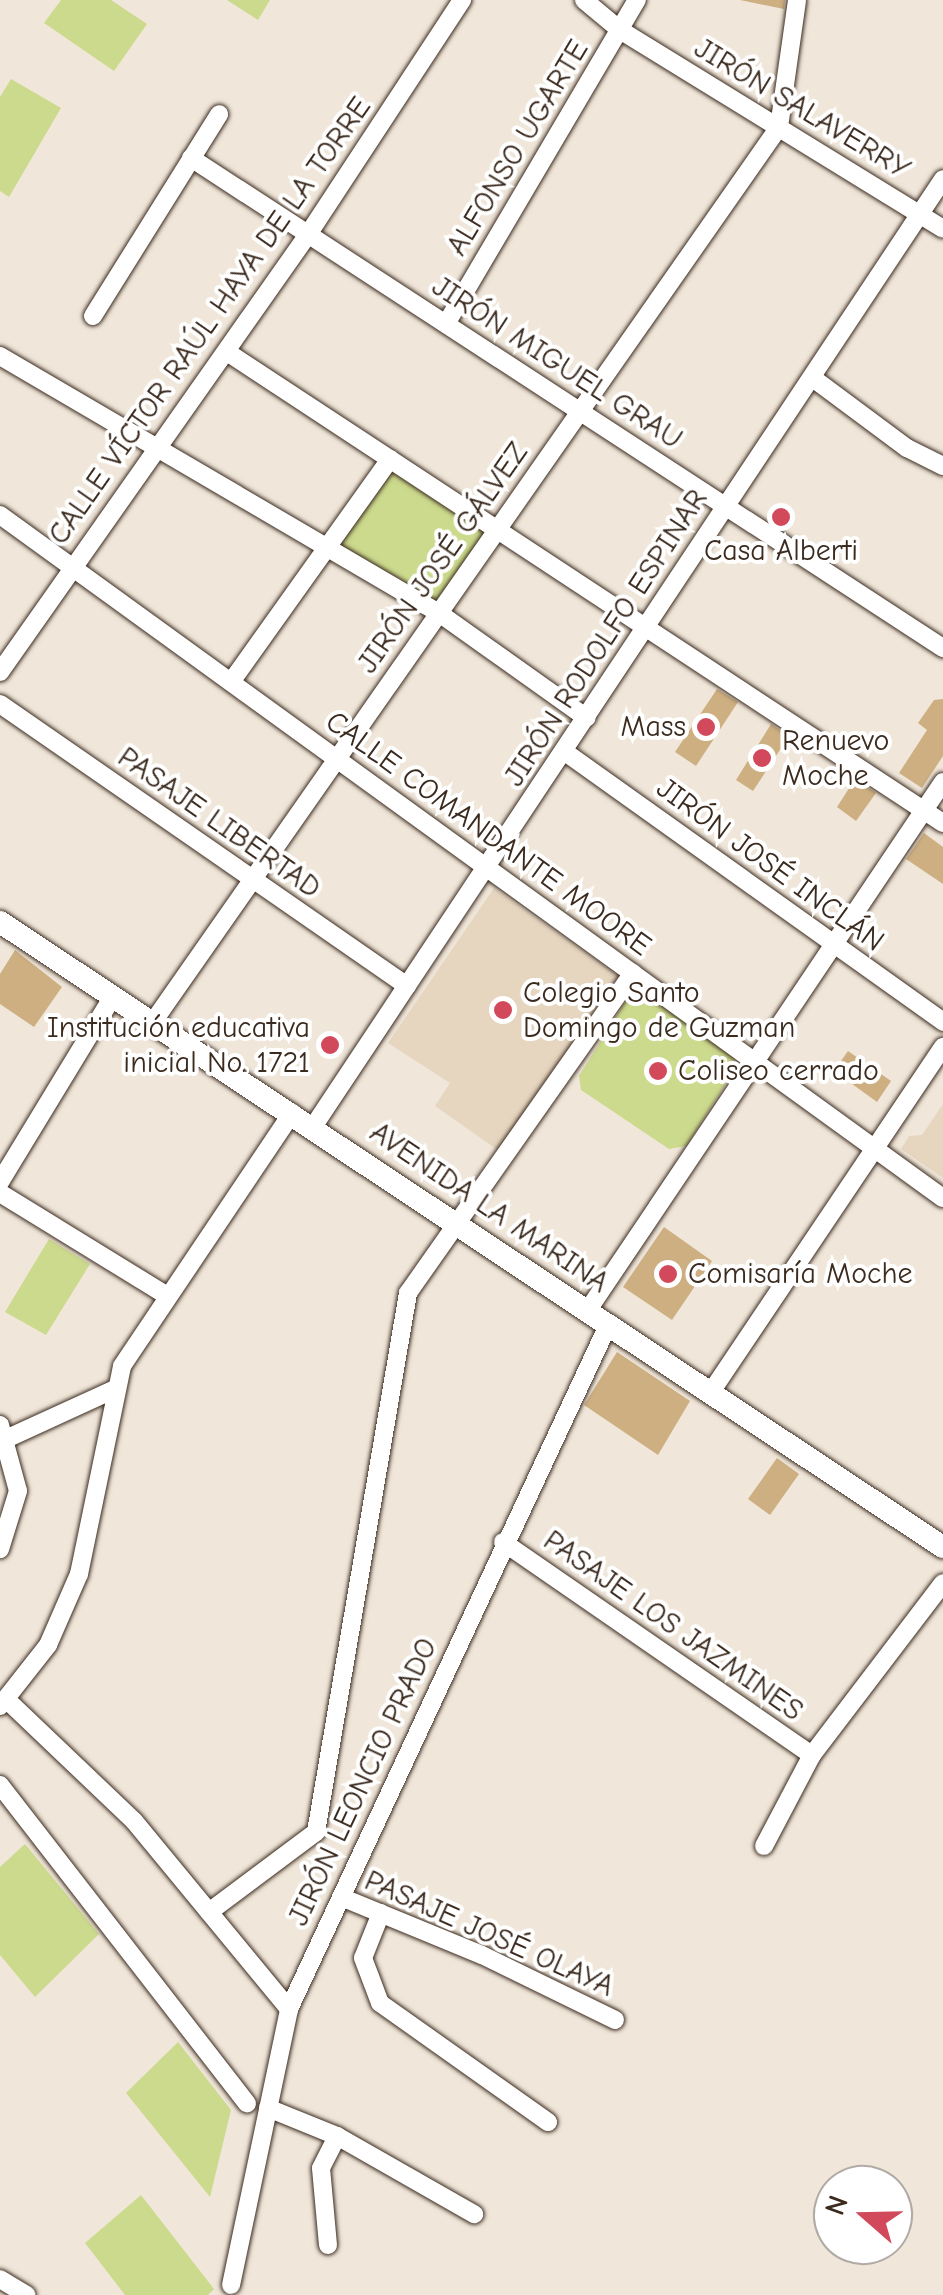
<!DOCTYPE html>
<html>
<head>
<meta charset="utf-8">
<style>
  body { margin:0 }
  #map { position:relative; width:943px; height:2295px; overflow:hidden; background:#f0e7da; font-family:"Comic Neue",sans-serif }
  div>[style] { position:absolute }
  .built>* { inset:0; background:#e6d6c0 }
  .green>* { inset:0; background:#ccda8d }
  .building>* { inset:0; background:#cdaf82 }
  .roads { filter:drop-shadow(0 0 2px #3b2a1e) drop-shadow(0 0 2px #3b2a1e) }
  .minor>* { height:18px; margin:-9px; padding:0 9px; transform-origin:9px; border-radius:9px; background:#fff }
  .major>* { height:22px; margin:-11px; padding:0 11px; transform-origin:11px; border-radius:11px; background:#fff }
  .dots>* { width:28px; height:28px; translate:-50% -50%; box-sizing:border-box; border:5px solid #fff; border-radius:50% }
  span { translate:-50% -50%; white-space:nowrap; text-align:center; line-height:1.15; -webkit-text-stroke:8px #fff; paint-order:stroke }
  .street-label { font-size:30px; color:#3b2a1e }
  .poi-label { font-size:30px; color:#3b2a1e }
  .right { translate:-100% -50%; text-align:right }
  .left { translate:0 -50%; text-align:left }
  .north { position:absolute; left:813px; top:2165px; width:100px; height:100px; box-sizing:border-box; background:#fff; border:2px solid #b1aaa5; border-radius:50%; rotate:290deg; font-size:28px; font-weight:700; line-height:40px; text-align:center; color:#3b2a1e }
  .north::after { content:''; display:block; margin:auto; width:35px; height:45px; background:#d1495b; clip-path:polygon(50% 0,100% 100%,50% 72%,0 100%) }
</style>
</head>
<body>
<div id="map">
  <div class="built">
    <div style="clip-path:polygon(494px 888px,618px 976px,499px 1151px,435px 1106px,450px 1083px,388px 1043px)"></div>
    <div style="clip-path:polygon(943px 1104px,943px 1178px,901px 1149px,909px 1136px,922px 1135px)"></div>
  </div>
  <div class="green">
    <div style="clip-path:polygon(61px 0,111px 0,147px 24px,114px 71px,44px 23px)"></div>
    <div style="clip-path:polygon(227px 0,270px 0,258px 20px)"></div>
    <div style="clip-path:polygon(11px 79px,61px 108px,9px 197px,0 191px,0 97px)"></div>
    <div style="clip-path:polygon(392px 465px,490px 530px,435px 608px,334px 548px)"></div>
    <div style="clip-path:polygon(643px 987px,732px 1052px,737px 1066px,686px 1146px,669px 1149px,581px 1090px,579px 1076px,634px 988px)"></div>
    <div style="clip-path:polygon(49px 1239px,90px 1264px,46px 1335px,5px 1312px)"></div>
    <div style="clip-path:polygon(25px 1844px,99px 1934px,35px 1997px,0 1955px,0 1867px)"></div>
    <div style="clip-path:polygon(178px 2042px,231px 2110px,210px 2197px,126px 2093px)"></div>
    <div style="clip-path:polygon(141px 2195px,214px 2289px,208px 2295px,125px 2295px,85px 2243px)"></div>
  </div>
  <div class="building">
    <div style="clip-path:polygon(740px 0,785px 0,784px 9px)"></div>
    <div style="clip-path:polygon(717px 689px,738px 702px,696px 766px,675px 752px)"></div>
    <div style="clip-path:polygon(943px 699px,943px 756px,922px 788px,899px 773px,927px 730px,918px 723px,934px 700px)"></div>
    <div style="clip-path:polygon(771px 724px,789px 736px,753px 791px,736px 780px)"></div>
    <div style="clip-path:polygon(855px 779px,876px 793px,856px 821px,837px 807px)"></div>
    <div style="clip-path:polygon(924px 833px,943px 847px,943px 884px,906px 859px)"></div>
    <div style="clip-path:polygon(15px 950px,62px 987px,34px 1027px,0 1004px,0 974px)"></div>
    <div style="clip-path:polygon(848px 1051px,891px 1081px,877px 1102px,834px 1071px)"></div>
    <div style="clip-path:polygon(664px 1227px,712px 1261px,672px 1320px,623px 1287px)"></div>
    <div style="clip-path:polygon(617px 1352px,690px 1401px,658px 1455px,584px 1405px)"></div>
    <div style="clip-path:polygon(777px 1458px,799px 1474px,770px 1515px,748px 1499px)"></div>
  </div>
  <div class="roads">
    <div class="minor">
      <div style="left:584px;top:0;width:47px;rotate:39.8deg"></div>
      <div style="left:620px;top:30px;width:379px;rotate:31.6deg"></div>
      <div style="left:191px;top:158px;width:898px;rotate:33.09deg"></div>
      <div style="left:93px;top:316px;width:238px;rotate:-58deg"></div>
      <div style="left:446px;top:324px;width:376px;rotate:-59.5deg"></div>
      <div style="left:227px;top:352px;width:857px;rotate:33.34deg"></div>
      <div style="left:0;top:356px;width:509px;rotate:30.35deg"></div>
      <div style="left:439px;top:613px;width:181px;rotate:35.4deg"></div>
      <div style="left:814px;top:379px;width:116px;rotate:36.6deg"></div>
      <div style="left:907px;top:448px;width:40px;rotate:26.6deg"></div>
      <div style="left:0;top:515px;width:1164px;rotate:35.92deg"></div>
      <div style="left:0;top:672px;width:537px;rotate:-54.86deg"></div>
      <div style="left:309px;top:233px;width:279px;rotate:-56.7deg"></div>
      <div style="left:231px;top:682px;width:274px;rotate:-54.5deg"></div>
      <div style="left:0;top:704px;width:495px;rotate:34.7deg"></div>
      <div style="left:565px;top:752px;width:465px;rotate:35.5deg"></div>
      <div style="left:153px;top:1022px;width:1092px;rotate:-55.03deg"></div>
      <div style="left:779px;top:127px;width:128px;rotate:-81.9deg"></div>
      <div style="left:313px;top:1127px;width:1138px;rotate:-56.39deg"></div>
      <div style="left:0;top:1182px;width:218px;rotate:-58.7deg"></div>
      <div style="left:0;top:1193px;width:195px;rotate:31.6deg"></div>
      <div style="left:588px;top:1310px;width:636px;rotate:-56.09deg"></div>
      <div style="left:711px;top:1392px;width:416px;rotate:-56.1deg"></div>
      <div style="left:0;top:1425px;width:68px;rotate:74.7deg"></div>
      <div style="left:18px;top:1491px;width:61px;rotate:107.2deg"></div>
      <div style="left:8px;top:1438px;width:118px;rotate:-24.6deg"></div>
      <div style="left:503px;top:1542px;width:375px;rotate:34.6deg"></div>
      <div style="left:7px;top:1700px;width:175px;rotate:43.6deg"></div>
      <div style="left:134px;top:1821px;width:244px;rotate:50.5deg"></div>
      <div style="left:0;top:1706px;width:78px;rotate:-51.8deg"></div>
      <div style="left:48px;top:1645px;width:77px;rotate:-66.4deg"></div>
      <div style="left:79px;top:1574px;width:212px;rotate:-78.3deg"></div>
      <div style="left:122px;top:1366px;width:305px;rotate:-56.1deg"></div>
      <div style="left:0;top:1785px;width:403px;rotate:52.2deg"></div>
      <div style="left:764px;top:1846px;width:103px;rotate:-62.2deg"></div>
      <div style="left:812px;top:1755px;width:216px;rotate:-52.7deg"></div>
      <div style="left:341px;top:1897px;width:152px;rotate:22.4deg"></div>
      <div style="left:482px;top:1955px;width:148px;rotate:26deg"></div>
      <div style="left:209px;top:1912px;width:134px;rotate:-36.8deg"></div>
      <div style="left:316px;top:1832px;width:547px;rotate:-80.31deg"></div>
      <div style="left:408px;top:1293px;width:391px;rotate:-54.9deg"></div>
      <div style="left:381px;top:1913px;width:48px;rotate:111.8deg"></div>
      <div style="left:363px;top:1958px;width:48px;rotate:69.3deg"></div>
      <div style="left:380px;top:2003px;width:206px;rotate:35.3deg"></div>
      <div style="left:268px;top:2108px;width:74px;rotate:22.1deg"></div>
      <div style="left:337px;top:2136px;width:158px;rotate:29.7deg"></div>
      <div style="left:328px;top:2245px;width:77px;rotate:-95.2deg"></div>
      <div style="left:321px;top:2168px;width:36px;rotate:-63deg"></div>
      <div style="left:0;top:2279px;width:31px;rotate:31deg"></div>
      <div style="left:231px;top:2285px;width:282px;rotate:-78.1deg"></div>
      <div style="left:289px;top:2009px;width:757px;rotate:-64.99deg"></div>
    </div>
    <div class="major">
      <div style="left:0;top:922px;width:1131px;rotate:33.54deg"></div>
    </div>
  </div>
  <div class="dots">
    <div style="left:781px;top:517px;background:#d1495b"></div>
    <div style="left:706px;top:727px;background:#d1495b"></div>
    <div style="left:762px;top:758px;background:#d1495b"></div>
    <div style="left:503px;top:1010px;background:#d1495b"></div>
    <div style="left:330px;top:1045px;background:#d1495b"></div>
    <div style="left:658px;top:1071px;background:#d1495b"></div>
    <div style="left:668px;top:1274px;background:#d1495b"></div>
  </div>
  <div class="street-label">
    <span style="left:802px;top:109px;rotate:31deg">JIRÓN SALAVERRY</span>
    <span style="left:518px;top:148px;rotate:-59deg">ALFONSO UGARTE</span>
    <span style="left:210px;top:321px;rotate:-55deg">CALLE VÍCTOR RAÚL HAYA DE LA TORRE</span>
    <span style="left:557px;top:363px;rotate:33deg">JIRÓN MIGUEL GRAU</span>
    <span style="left:443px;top:558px;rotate:-55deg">JIRÓN JOSÉ GÁLVEZ</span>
    <span style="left:606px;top:638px;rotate:-57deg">JIRÓN RODOLFO ESPINAR</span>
    <span style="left:219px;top:823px;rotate:35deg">PASAJE LIBERTAD</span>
    <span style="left:488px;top:834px;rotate:36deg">CALLE COMANDANTE MOORE</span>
    <span style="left:770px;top:865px;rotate:36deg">JIRÓN JOSÉ INCLÁN</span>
    <span style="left:489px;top:1208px;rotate:34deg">AVENIDA LA MARINA</span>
    <span style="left:673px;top:1626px;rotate:35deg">PASAJE LOS JAZMINES</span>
    <span style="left:363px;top:1782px;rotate:-65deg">JIRÓN LEONCIO PRADO</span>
    <span style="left:489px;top:1934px;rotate:24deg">PASAJE JOSÉ OLAYA</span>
  </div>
  <div class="poi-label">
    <span style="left:781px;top:551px">Casa Alberti</span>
    <span class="right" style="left:686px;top:727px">Mass</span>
    <span class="left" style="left:782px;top:758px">Renuevo<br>Moche</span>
    <span class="left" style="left:523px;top:1010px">Colegio Santo<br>Domingo de Guzman</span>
    <span class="right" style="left:310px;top:1045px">Institución educativa<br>inicial No. 1721</span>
    <span class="left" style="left:678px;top:1071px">Coliseo cerrado</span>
    <span class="left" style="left:688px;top:1274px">Comisaría Moche</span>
  </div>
  <div class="north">N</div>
</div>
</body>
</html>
